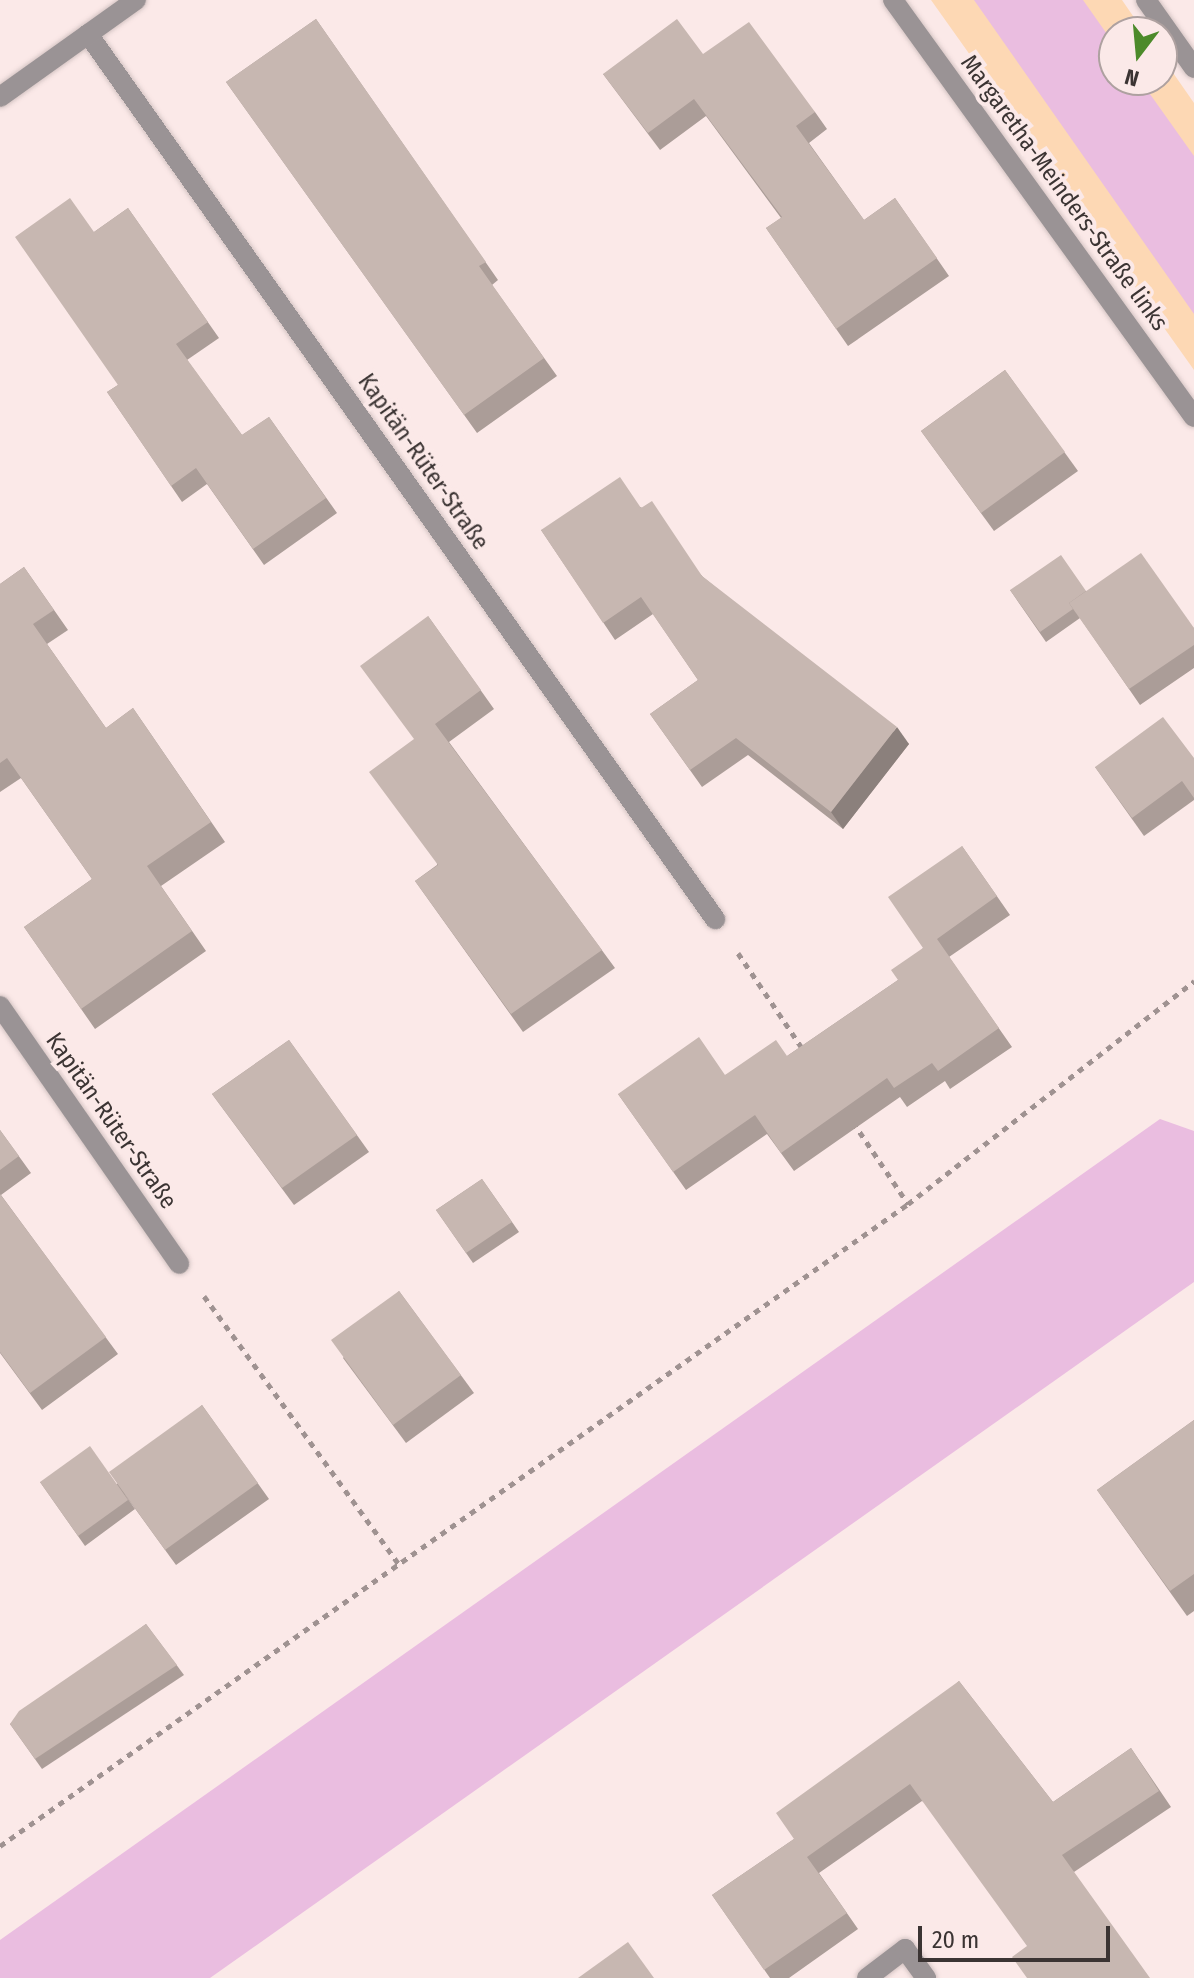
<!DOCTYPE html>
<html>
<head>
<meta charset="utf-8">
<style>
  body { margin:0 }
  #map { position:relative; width:1194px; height:1978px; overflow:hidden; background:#fbe9e8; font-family:"Fira Sans Condensed",sans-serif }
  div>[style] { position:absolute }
  .green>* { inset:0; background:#fdd8b4 }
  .water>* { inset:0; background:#eabde0 }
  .path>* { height:5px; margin-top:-2.5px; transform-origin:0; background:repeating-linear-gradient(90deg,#9f9291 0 6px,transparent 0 12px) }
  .roads { filter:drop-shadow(0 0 2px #d5c5c4) drop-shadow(0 0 2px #d5c5c4) }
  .minor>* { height:20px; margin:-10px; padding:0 10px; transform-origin:10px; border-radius:10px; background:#9a9395 }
  .wall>* { inset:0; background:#ab9d98 }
  .shaded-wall>* { inset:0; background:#8b807c }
  .building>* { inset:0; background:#c7b7b1 }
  span { translate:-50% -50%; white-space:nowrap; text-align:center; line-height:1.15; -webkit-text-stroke:8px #fbe9e8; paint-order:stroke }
  .street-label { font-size:24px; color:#3b3433 }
  .north { position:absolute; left:1098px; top:16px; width:80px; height:80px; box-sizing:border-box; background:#fbe9e8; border:2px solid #aea1a0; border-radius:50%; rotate:196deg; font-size:22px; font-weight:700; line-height:32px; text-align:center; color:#3b3433 }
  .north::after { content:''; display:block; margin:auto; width:28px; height:36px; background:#4c8a2a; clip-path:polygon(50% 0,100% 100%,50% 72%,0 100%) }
  .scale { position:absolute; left:918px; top:1926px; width:192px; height:36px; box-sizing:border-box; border:4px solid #3b3433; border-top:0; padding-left:10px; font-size:24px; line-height:28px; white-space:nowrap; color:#3b3433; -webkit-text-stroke:6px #fbe9e8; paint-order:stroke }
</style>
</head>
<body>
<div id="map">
  <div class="green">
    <div style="clip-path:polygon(931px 0,1122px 0,1144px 32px,1114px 32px,1114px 80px,1162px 80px,1162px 57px,1194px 103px,1194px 370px)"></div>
  </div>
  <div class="water">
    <div style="clip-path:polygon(974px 0,1083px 0,1114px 44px,1114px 80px,1140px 80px,1194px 156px,1194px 314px)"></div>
    <div style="clip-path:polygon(1160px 1119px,1194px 1131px,1194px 1282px,210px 1978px,0 1978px,0 1940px)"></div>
  </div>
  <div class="path">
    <div style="left:738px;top:953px;width:118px;rotate:56deg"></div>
    <div style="left:853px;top:1122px;width:99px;rotate:56.1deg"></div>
    <div style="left:204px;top:1296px;width:331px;rotate:54deg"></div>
    <div style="left:0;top:1846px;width:1112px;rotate:-35.26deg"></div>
    <div style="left:908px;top:1204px;width:363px;rotate:-37.9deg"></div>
  </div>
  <div class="roads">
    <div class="minor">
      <div style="left:893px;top:0;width:514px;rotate:54.18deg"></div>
      <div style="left:1146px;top:0;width:83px;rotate:54.8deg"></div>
      <div style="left:88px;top:34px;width:1085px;rotate:54.68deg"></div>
      <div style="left:0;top:97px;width:167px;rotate:-35.5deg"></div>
      <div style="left:0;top:1006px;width:314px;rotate:55.2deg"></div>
      <div style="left:867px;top:1978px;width:48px;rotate:-37.3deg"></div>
      <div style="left:905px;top:1949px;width:36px;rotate:54deg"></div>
    </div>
  </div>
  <div class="wall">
    <div style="clip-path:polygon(316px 19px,498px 280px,492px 285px,557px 376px,477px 433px,226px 82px)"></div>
    <div style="clip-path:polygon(703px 54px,815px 112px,827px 129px,809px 143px,864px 220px,895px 198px,949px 276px,848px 346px,766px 228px,781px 218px,706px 116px,660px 150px,603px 74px)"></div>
    <div style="clip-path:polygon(128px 208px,219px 338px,187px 360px,242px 435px,269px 417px,337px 513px,264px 565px,207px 484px,182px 502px,107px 392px,118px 385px,94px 232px)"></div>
    <div style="clip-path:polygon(1005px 370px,1078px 471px,994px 531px,921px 431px)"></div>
    <div style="clip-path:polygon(641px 507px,703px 577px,909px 744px,843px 829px,748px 755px,702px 787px,650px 714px,698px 680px,653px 614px,615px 640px,541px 530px)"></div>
    <div style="clip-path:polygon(24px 567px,68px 630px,47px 644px,106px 728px,133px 708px,225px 842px,161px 886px,206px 951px,95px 1029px,24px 927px,92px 879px,21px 778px,0 792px,0 584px)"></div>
    <div style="clip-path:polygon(1010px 590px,1086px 591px,1194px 628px,1194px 668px,1140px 705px,1080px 618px,1046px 642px)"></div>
    <div style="clip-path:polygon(428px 616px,494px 709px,449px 742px,615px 968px,523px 1032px,415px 881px,437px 865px)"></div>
    <div style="clip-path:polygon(1194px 758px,1194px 800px,1144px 836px,1095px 767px)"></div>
    <div style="clip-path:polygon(962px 846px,1010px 915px,949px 957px,1012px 1047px,950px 1089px,945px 1081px,907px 1107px,900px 1097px,794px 1171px,767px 1134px,686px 1190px,618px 1094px,725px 1075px,787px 1056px,898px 980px,923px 948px)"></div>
    <div style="clip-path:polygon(289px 1040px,369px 1152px,294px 1205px,212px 1094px)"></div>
    <div style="clip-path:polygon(0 1130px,31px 1173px,1px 1195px,118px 1354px,42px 1410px,0 1353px)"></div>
    <div style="clip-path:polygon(482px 1179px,519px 1232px,473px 1263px,436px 1210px)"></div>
    <div style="clip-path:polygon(399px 1291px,474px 1393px,406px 1443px,343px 1358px)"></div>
    <div style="clip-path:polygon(202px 1405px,269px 1499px,176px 1565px,123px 1492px,135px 1509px,85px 1546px,40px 1482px,117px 1484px)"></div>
    <div style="clip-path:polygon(1194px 1420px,1194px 1611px,1187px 1616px,1097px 1490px)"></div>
    <div style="clip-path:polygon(146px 1624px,184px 1675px,42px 1769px,10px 1724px)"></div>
    <div style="clip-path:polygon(959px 1681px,1053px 1802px,1131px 1748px,1171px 1807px,1074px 1872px,922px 1801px,819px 1873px,858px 1929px,789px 1978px,770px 1978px,712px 1895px,794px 1839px)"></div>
  </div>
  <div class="shaded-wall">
    <div style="clip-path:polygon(897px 727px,909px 744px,843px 829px,831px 812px)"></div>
  </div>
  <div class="building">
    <div style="clip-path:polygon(316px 19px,486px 262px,479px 266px,544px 358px,464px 415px,226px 82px)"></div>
    <div style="clip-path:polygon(677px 19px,703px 54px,749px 22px,815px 112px,796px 126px,864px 220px,895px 198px,937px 258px,836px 329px,766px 228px,782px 217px,694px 99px,648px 133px,603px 74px)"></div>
    <div style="clip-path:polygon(70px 198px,94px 232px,128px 208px,208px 322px,176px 344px,242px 435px,269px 417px,326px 498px,253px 549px,196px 468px,171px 486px,107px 392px,118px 385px,15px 237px)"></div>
    <div style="clip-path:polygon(1005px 370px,1065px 452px,981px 513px,921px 431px)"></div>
    <div style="clip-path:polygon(620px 477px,641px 508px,652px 501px,702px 576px,897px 727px,831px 812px,736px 738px,690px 770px,650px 714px,698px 680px,641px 597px,603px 623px,541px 530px)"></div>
    <div style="clip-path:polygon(1141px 553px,1194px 628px,1194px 645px,1129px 689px,1069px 603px)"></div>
    <div style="clip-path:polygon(1061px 555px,1086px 591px,1069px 603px,1073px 609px,1040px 632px,1010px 590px)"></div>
    <div style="clip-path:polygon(24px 567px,54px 610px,33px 624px,106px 728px,133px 708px,211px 822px,147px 866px,192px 931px,81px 1009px,24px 927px,92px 879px,7px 758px,0 763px,0 584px)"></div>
    <div style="clip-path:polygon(428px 616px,481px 690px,435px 724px,602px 950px,511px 1014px,415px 881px,438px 865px,369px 772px,414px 739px,360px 666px)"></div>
    <div style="clip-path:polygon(1163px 717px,1194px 758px,1194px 798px,1182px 781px,1132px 818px,1095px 767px)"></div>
    <div style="clip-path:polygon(962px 846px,997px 896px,937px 939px,999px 1028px,938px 1071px,932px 1063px,894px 1088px,887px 1078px,781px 1153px,755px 1115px,673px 1172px,618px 1094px,699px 1037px,725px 1075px,776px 1040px,787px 1056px,898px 980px,891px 970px,923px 948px,888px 897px)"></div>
    <div style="clip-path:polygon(289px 1040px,357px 1135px,282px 1188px,212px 1094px)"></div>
    <div style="clip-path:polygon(0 1130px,19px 1156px,0 1170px)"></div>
    <div style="clip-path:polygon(482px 1179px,512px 1222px,466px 1253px,436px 1210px)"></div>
    <div style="clip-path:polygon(0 1194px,106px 1337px,30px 1393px,0 1352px)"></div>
    <div style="clip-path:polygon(399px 1291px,461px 1375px,393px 1425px,331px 1340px)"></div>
    <div style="clip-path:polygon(202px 1405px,258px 1483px,165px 1550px,109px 1472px)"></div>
    <div style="clip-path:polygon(1194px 1420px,1194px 1574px,1170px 1591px,1097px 1490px)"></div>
    <div style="clip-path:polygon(90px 1446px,128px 1500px,78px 1536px,40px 1482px)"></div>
    <div style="clip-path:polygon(146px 1624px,177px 1665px,35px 1759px,10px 1724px,19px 1711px)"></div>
    <div style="clip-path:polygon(959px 1681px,1053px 1802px,1131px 1748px,1159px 1791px,1062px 1855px,1150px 1978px,1027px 1978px,1012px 1957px,1027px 1946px,910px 1784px,807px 1857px,847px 1913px,764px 1970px,712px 1895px,794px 1839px,776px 1813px)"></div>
    <div style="clip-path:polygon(628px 1942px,654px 1978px,578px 1978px)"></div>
  </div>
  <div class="street-label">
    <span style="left:1064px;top:193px;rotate:54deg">Margaretha-Meinders-Straße links</span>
    <span style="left:423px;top:462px;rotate:55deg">Kapitän-Rüter-Straße</span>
    <span style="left:111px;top:1121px;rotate:55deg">Kapitän-Rüter-Straße</span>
  </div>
  <div class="north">N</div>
  <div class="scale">20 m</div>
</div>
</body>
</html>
